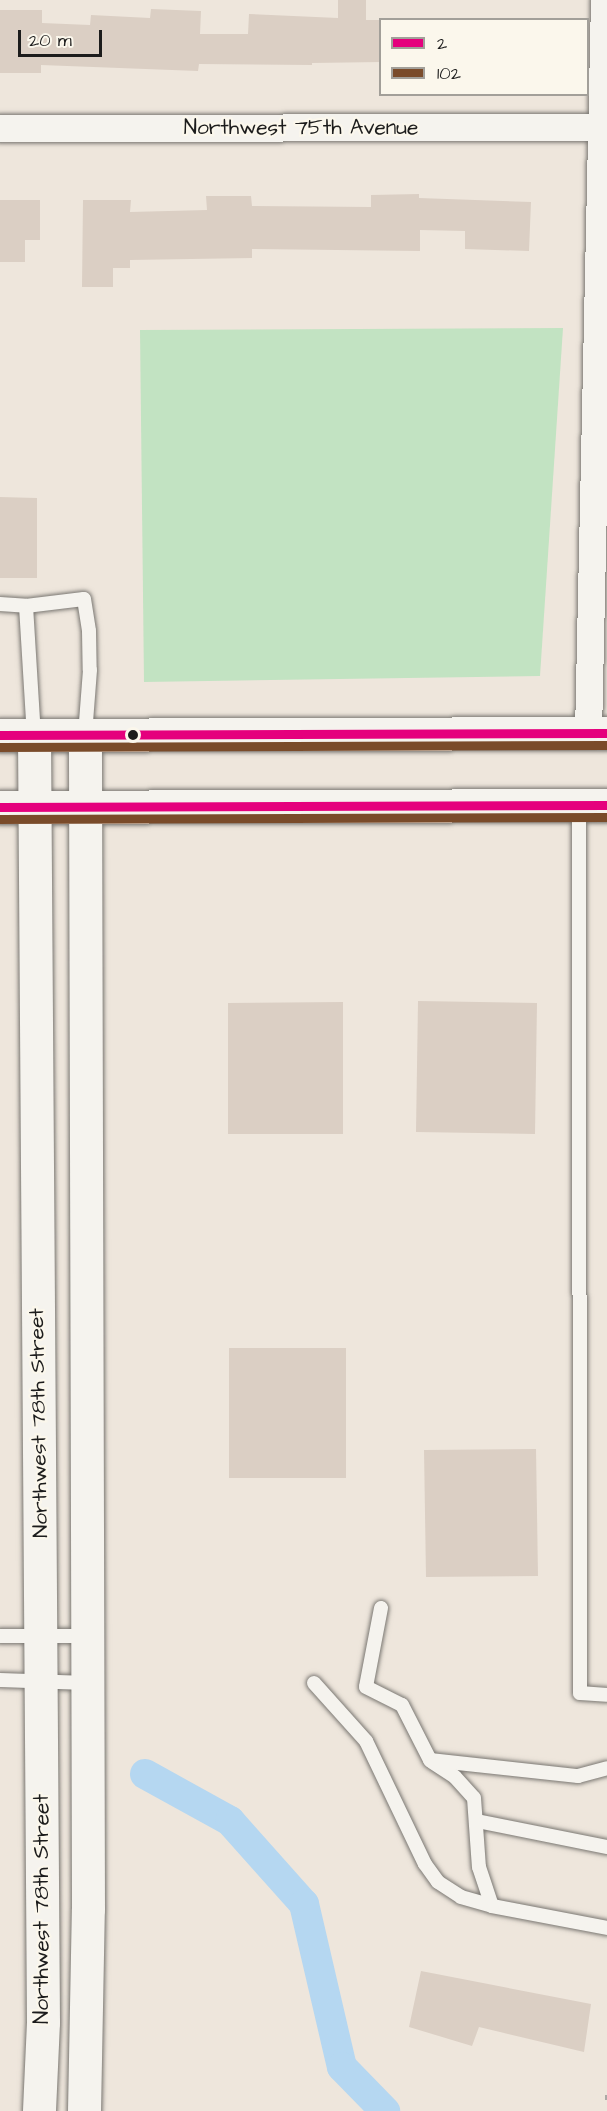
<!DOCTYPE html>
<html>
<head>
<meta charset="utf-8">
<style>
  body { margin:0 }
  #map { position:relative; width:607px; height:2111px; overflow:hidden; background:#eee6dc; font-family:"Architects Daughter",sans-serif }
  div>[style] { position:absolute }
  .green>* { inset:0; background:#c2e3c2 }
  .canal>* { height:30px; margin:-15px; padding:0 15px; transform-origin:15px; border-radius:15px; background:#b5d7f1 }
  .building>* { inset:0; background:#dbcfc4 }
  .path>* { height:4px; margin-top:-2px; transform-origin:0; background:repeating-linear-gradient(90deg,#aba9a6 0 6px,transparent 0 10.5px) }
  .roads { filter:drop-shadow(0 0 2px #7a7772) drop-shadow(0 0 2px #7a7772) }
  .service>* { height:14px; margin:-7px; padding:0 7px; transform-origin:7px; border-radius:7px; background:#f5f3ee }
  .minor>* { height:27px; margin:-13.5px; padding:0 13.5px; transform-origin:13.5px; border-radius:13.5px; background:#f5f3ee }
  .tertiary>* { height:33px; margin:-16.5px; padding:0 16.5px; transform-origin:16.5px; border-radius:16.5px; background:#f5f3ee }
  .primary>* { height:33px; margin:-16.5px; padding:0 16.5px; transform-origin:16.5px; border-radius:16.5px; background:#f5f3ee }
  .bus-1>* { height:9px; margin:-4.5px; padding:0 4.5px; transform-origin:4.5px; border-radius:4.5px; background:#e5007d }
  .bus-2>* { height:9px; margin:-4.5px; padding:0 4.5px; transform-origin:4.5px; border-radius:4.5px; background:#7a4b2a }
  .dots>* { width:16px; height:16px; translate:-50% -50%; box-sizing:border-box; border:3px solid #fbf7ec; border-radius:50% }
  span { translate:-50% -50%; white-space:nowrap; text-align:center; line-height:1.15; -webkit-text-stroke:4.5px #fbf7ec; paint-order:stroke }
  .street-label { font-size:21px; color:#1c1c1c }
  .legend { position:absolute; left:379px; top:18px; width:210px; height:78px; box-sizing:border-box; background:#fbf7ec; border:2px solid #a29f99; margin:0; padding:8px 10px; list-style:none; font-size:18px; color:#1c1c1c }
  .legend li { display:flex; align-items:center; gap:12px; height:30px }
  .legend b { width:30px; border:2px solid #a29f99 }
  .scale { position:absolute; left:18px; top:30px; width:84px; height:27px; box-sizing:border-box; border:3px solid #1c1c1c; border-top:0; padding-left:8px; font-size:18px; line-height:21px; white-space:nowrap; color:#1c1c1c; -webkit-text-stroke:4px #fbf7ec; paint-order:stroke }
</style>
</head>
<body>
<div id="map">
  <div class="green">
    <div style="clip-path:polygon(563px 328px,540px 676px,144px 682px,140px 330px)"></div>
  </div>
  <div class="canal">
    <div style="left:145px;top:1774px;width:97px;rotate:28.9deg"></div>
    <div style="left:230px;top:1821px;width:111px;rotate:48.3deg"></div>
    <div style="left:304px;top:1904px;width:167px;rotate:76.9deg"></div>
    <div style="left:342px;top:2067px;width:62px;rotate:45.7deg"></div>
  </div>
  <div class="building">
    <div style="clip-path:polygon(338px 0,366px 0,366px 20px,381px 20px,381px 62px,312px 63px,312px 65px,199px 64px,198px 71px,41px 65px,41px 73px,0 73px,0 10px,42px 10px,42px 23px,90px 25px,91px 15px,150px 18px,151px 9px,201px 11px,200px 34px,248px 34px,249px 14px,338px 18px)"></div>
    <div style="clip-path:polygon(419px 194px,419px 198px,531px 202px,529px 251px,465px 249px,465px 231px,420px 230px,420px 251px,252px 249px,252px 258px,130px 260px,130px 268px,113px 268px,113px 287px,82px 287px,83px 200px,131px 200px,130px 212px,207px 210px,206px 196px,251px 196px,252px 206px,371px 207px,371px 195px)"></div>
    <div style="clip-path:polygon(0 200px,40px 200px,40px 240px,25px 240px,25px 262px,0 262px)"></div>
    <div style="clip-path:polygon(0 497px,37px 498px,37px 578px,0 578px)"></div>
    <div style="clip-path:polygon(418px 1001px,537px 1003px,535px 1134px,416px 1132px)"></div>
    <div style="clip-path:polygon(343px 1002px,343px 1134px,228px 1134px,228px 1003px)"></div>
    <div style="clip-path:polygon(229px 1348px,346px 1348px,346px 1478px,229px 1478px)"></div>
    <div style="clip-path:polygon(536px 1449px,538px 1576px,426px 1577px,424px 1450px)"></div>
    <div style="clip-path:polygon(421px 1971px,591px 2004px,584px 2052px,479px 2027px,472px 2046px,409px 2027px)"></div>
  </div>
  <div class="path">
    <div style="left:607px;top:2095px;width:5px;rotate:90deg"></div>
  </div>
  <div class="roads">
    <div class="service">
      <div style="left:0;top:604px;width:26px;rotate:4deg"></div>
      <div style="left:26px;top:606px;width:58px;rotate:-6.9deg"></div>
      <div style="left:84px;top:599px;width:32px;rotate:81deg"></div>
      <div style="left:89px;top:631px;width:39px;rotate:89deg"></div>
      <div style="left:90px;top:670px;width:65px;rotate:94.4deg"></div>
      <div style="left:26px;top:606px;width:129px;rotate:86.5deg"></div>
      <div style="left:579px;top:805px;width:888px;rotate:89.94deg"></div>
      <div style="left:580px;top:1693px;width:27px;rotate:4deg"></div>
      <div style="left:381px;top:1608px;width:80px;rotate:100.8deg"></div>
      <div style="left:366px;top:1687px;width:40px;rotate:26.6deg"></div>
      <div style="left:402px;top:1705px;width:62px;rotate:63deg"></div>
      <div style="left:430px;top:1760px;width:149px;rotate:6.2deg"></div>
      <div style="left:578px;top:1776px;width:30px;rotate:-15deg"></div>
      <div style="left:0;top:1636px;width:87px"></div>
      <div style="left:0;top:1680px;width:87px;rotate:2deg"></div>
      <div style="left:314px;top:1683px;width:78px;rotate:48.1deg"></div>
      <div style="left:366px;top:1741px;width:136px;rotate:64.4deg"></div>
      <div style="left:425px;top:1864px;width:22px;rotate:54deg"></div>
      <div style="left:438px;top:1882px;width:27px;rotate:33deg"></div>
      <div style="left:461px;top:1897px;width:32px;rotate:16deg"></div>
      <div style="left:492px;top:1906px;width:117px;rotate:10.8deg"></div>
      <div style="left:432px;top:1762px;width:27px;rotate:33deg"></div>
      <div style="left:455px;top:1777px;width:28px;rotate:48deg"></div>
      <div style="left:474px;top:1798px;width:69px;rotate:85.9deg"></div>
      <div style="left:479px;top:1867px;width:41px;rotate:71.6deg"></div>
      <div style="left:477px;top:1821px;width:133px;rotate:11.3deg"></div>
    </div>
    <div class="minor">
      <div style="left:0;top:128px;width:601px;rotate:-0.1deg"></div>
      <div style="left:588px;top:733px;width:733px;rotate:-88.75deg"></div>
    </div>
    <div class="tertiary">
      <div style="left:34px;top:735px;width:1287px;rotate:89.6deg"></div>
      <div style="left:43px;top:2022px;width:89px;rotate:92.6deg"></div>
      <div style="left:84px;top:2111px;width:202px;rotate:-88.9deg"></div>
      <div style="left:88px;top:1909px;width:1174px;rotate:-90.15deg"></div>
    </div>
    <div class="primary">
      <div style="left:0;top:735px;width:607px;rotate:-0.19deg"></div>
      <div style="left:0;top:807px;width:607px;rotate:-0.19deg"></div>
    </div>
  </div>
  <div class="bus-1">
    <div style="left:0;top:735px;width:607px;rotate:-0.19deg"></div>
    <div style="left:0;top:807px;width:607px;rotate:-0.19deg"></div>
  </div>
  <div class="bus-2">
    <div style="left:0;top:747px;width:607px;rotate:-0.19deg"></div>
    <div style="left:0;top:819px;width:607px;rotate:-0.19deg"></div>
  </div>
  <div class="dots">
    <div style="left:133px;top:735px;background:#1c1c1c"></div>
  </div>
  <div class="street-label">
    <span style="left:301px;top:128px">Northwest 75th Avenue</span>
    <span style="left:39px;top:1423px;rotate:-91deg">Northwest 78th Street</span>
    <span style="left:42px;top:1909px;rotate:-90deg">Northwest 78th Street</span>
  </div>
  <ul class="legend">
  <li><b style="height:8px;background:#e5007d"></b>2</li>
  <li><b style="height:8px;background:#7a4b2a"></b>102</li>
  </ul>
  <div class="scale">20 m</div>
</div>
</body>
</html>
